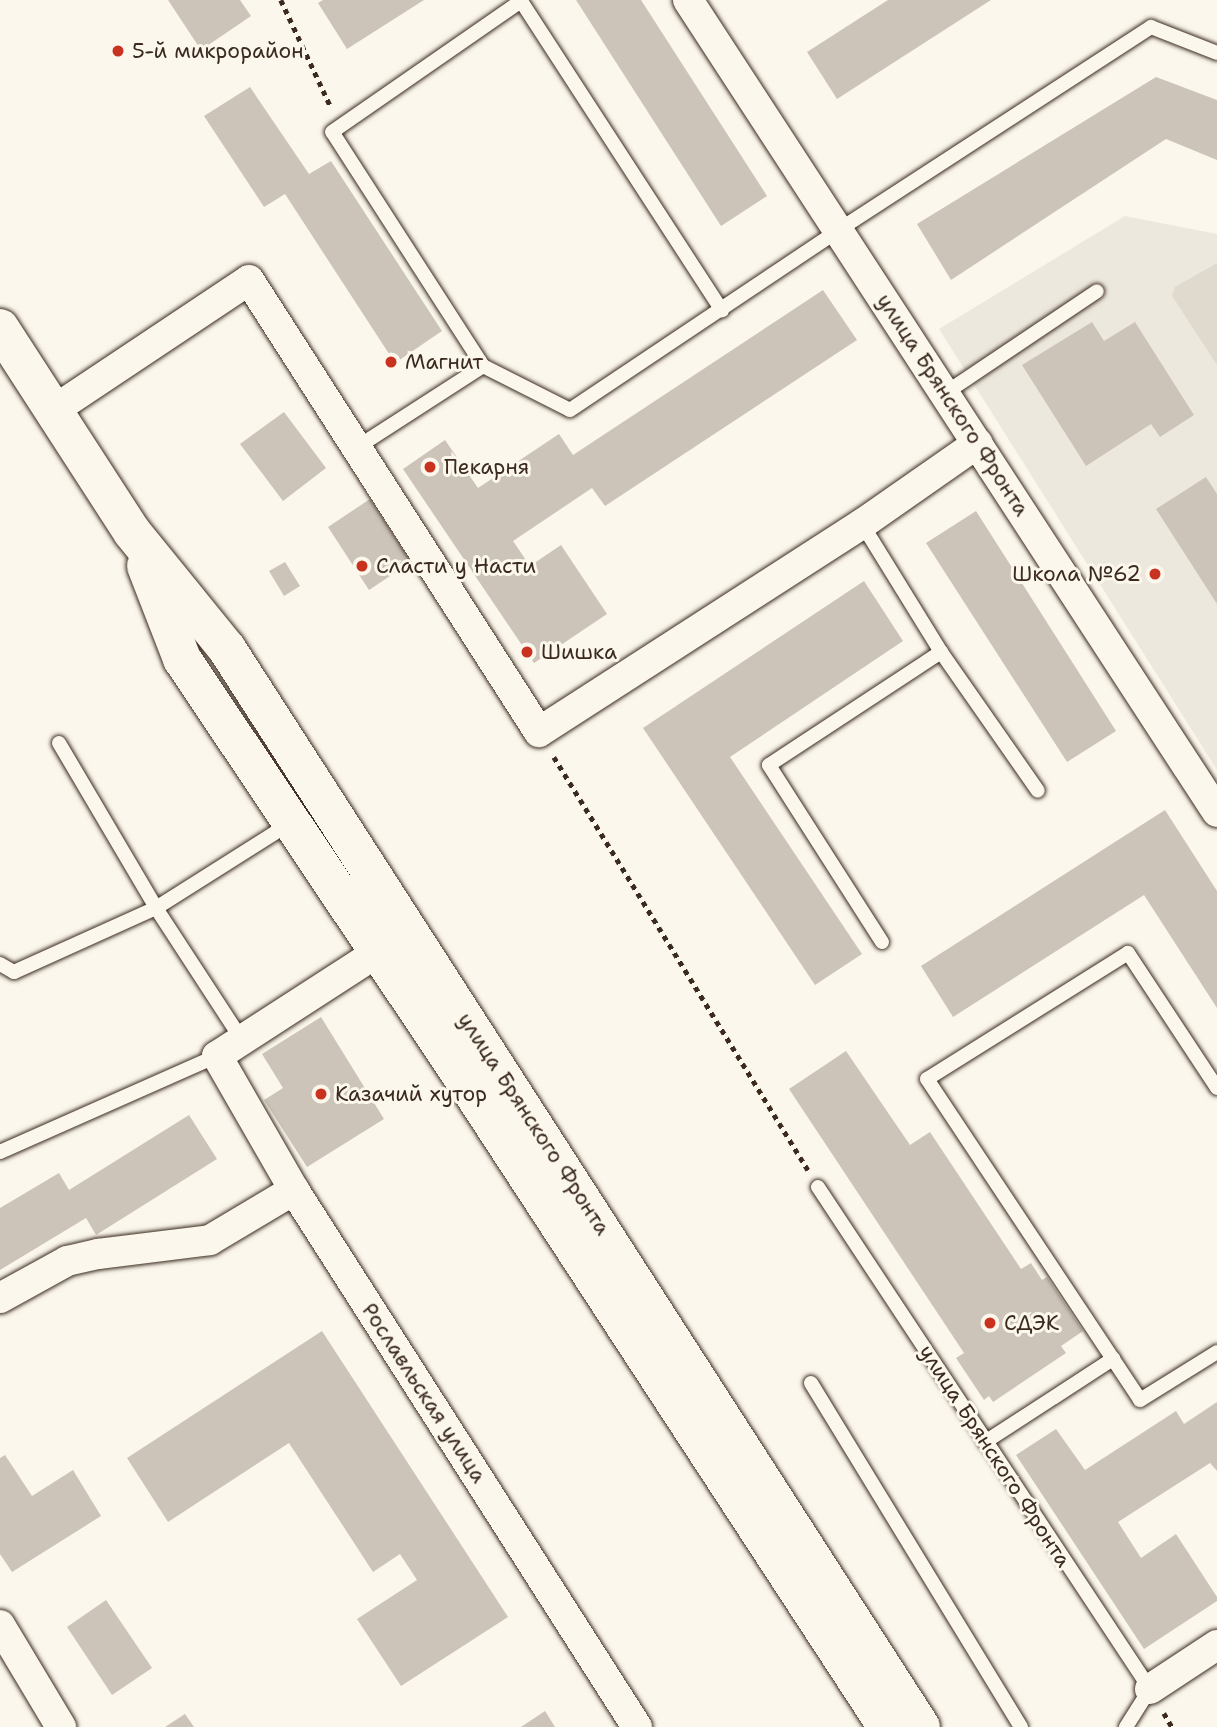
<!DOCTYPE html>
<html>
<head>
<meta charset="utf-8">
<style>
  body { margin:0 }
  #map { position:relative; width:1217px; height:1727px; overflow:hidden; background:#fbf7ec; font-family:"Shantell Sans",sans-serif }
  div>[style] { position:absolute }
  .built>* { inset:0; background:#ede8dd }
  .green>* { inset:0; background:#dfd9ce }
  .building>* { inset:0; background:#ccc4b9 }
  .path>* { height:4.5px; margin-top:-2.25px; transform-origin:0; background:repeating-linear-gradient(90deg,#3b2a1e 0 5px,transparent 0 10px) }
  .roads { filter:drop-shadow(0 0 2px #3b2a1e) drop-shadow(0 0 2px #3b2a1e) }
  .lane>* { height:14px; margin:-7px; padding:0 7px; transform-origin:7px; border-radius:7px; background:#fbf7ec }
  .street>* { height:30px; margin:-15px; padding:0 15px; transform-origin:15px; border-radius:15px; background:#fbf7ec }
  .primary>* { height:38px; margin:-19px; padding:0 19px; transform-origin:19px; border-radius:19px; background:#fbf7ec }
  .dots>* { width:19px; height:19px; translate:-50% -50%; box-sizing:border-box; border:4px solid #fbf7ec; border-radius:50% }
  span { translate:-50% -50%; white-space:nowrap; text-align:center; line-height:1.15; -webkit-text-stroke:6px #fbf7ec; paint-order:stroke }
  .poi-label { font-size:21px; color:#3b2a1e }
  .left { translate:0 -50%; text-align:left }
  .right { translate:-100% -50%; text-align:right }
  .street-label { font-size:21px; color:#3b2a1e }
</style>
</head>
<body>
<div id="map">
  <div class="built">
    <div style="clip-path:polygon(1125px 216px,1217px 234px,1217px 770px,939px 329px)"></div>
  </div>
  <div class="green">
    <div style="clip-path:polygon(1217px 263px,1217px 365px,1172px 296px,1175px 287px)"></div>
  </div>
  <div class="building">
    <div style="clip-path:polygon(168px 0,240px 0,251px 16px,201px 50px)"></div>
    <div style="clip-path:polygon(323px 0,424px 0,347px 49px,318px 3px)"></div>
    <div style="clip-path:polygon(576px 0,641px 0,767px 196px,721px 226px)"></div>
    <div style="clip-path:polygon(888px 0,991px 0,837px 99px,807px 52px)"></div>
    <div style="clip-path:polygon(1156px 77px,1217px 100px,1217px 160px,1166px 139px,951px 280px,917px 224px)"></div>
    <div style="clip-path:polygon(250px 87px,309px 174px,331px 161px,442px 331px,395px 363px,285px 194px,264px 207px,204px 116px)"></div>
    <div style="clip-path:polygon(823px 290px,857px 340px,605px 506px,592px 488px,513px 541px,530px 566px,561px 545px,607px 614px,534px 663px,403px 469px,445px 440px,478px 488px,559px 434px,573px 455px)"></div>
    <div style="clip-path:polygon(1092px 322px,1104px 341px,1135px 322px,1194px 415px,1160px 437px,1151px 424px,1086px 466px,1022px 365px)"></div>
    <div style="clip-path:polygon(284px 412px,326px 468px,283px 501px,240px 444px)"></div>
    <div style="clip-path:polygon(1206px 477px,1217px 494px,1217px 604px,1156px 509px)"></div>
    <div style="clip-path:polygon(370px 499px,411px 562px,369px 590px,328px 527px)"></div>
    <div style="clip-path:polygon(976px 511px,1116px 731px,1067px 762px,926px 543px)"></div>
    <div style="clip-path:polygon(285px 562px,300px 586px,284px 596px,269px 571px)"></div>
    <div style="clip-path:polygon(864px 581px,903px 641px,730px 757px,862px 954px,815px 985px,643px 728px)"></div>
    <div style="clip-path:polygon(1165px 810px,1217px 891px,1217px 1008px,1144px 895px,953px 1017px,921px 966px)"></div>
    <div style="clip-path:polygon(321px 1017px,384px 1119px,307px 1167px,264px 1100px,283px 1088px,262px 1054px)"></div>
    <div style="clip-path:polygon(846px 1051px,910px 1145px,930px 1132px,1021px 1269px,1031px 1263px,1042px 1280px,1047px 1277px,1083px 1331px,1061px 1346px,1066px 1353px,993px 1402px,989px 1396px,984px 1400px,956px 1358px,964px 1353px,789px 1089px)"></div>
    <div style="clip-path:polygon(189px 1115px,217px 1159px,96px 1235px,86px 1218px,0 1270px,0 1208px,59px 1173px,69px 1190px)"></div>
    <div style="clip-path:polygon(322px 1331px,508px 1617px,401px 1686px,357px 1619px,417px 1580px,400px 1554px,373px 1572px,289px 1443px,168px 1522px,127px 1458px)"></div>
    <div style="clip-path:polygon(1217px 1402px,1217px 1471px,1210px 1463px,1118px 1522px,1141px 1558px,1176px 1534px,1217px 1597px,1217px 1601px,1144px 1649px,1016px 1455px,1056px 1429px,1085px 1470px,1176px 1411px,1184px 1424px)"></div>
    <div style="clip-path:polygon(5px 1455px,32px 1496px,73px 1470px,101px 1516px,12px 1572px,0 1554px,0 1458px)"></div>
    <div style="clip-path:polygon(106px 1600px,152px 1668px,112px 1695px,67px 1627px)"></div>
    <div style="clip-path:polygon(545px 1711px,555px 1727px,521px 1727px)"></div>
    <div style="clip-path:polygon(185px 1714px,194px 1727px,165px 1727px)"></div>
  </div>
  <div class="path">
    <div style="left:281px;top:0;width:118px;rotate:65deg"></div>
    <div style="left:554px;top:757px;width:485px;rotate:58.4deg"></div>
    <div style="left:1164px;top:1713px;width:16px;rotate:60deg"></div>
  </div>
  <div class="roads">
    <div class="lane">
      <div style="left:483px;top:366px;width:278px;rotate:-122.8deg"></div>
      <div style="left:332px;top:132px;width:230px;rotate:-34.7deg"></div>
      <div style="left:521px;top:1px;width:369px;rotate:57deg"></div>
      <div style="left:944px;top:394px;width:184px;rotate:-33.9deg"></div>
      <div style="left:356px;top:448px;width:151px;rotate:-32.8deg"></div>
      <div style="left:483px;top:366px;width:97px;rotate:26.8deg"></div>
      <div style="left:570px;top:410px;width:325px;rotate:-33.8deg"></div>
      <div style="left:840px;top:229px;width:371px;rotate:-33deg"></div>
      <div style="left:1151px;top:27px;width:71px;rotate:21.5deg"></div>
      <div style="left:862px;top:524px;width:150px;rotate:58.3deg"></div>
      <div style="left:941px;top:652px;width:169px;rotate:55.1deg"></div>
      <div style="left:59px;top:743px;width:191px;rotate:59.5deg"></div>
      <div style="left:156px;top:908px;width:161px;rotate:-32.3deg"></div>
      <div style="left:882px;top:942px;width:210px;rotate:-122.6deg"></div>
      <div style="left:769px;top:765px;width:206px;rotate:-33.3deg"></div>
      <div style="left:0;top:964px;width:16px;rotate:30deg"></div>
      <div style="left:14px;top:972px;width:156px;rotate:-24.3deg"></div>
      <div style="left:156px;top:908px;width:158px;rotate:56.9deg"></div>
      <div style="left:1217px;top:1088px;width:162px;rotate:-123.4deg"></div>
      <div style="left:1128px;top:953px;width:237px;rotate:147.9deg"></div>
      <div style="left:927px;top:1079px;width:385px;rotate:56.4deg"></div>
      <div style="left:1140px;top:1400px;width:91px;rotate:-31.9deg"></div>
      <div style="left:0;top:1152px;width:237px;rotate:-23.9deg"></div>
      <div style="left:818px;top:1187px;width:602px;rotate:56.52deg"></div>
      <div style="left:1150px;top:1689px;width:45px;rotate:122.3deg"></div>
      <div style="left:811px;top:1383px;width:403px;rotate:58.6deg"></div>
      <div style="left:985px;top:1442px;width:153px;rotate:-33deg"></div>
    </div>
    <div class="street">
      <div style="left:688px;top:0;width:969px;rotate:56.92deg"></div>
      <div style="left:54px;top:410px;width:234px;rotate:-33.7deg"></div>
      <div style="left:249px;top:280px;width:537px;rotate:57.32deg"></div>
      <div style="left:539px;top:732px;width:384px;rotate:-32.8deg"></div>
      <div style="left:862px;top:524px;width:141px;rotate:-34.9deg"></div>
      <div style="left:395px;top:941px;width:212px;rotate:147.1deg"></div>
      <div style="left:217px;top:1056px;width:155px;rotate:60.1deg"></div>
      <div style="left:294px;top:1190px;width:637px;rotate:57.43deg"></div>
      <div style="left:0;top:1298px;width:77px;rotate:-28.9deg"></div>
      <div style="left:67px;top:1261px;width:32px;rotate:-13deg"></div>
      <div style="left:98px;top:1254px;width:113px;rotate:-7.1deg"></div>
      <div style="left:210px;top:1240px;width:98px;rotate:-30.8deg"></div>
      <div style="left:0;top:1625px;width:119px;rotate:59.1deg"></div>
      <div style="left:1150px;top:1689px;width:80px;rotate:-33.3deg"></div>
    </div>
    <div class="primary">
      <div style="left:0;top:328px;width:243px;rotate:57.1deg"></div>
      <div style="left:132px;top:532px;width:151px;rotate:50.9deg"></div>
      <div style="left:227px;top:649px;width:1282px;rotate:57.23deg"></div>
      <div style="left:146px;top:566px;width:100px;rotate:68.8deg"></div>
      <div style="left:182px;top:659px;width:501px;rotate:56.15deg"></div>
      <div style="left:461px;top:1075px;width:779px;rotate:56.84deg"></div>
    </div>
  </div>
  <div class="dots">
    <div style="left:118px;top:51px;background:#c8321e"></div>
    <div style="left:391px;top:362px;background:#c8321e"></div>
    <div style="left:430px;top:467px;background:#c8321e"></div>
    <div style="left:362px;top:566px;background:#c8321e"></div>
    <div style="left:1155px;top:574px;background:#c8321e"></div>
    <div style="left:527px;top:652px;background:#c8321e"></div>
    <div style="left:321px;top:1094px;background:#c8321e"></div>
    <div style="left:990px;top:1323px;background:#c8321e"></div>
  </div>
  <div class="poi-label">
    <span class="left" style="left:132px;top:51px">5-й микрорайон</span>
    <span class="left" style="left:405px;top:362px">Магнит</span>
    <span class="left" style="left:444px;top:467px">Пекарня</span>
    <span class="left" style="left:376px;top:566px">Сласти у Насти</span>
    <span class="right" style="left:1141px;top:574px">Школа №62</span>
    <span class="left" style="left:541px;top:652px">Шишка</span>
    <span class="left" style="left:335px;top:1094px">Казачий хутор</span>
    <span class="left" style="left:1004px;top:1323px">СДЭК</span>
  </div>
  <div class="street-label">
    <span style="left:953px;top:405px;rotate:57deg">улица Брянского Фронта</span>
    <span style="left:534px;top:1124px;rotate:57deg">улица Брянского Фронта</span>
    <span style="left:424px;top:1393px;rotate:57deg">Рославльская улица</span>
    <span style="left:995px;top:1456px;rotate:57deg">улица Брянского Фронта</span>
  </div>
</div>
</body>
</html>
